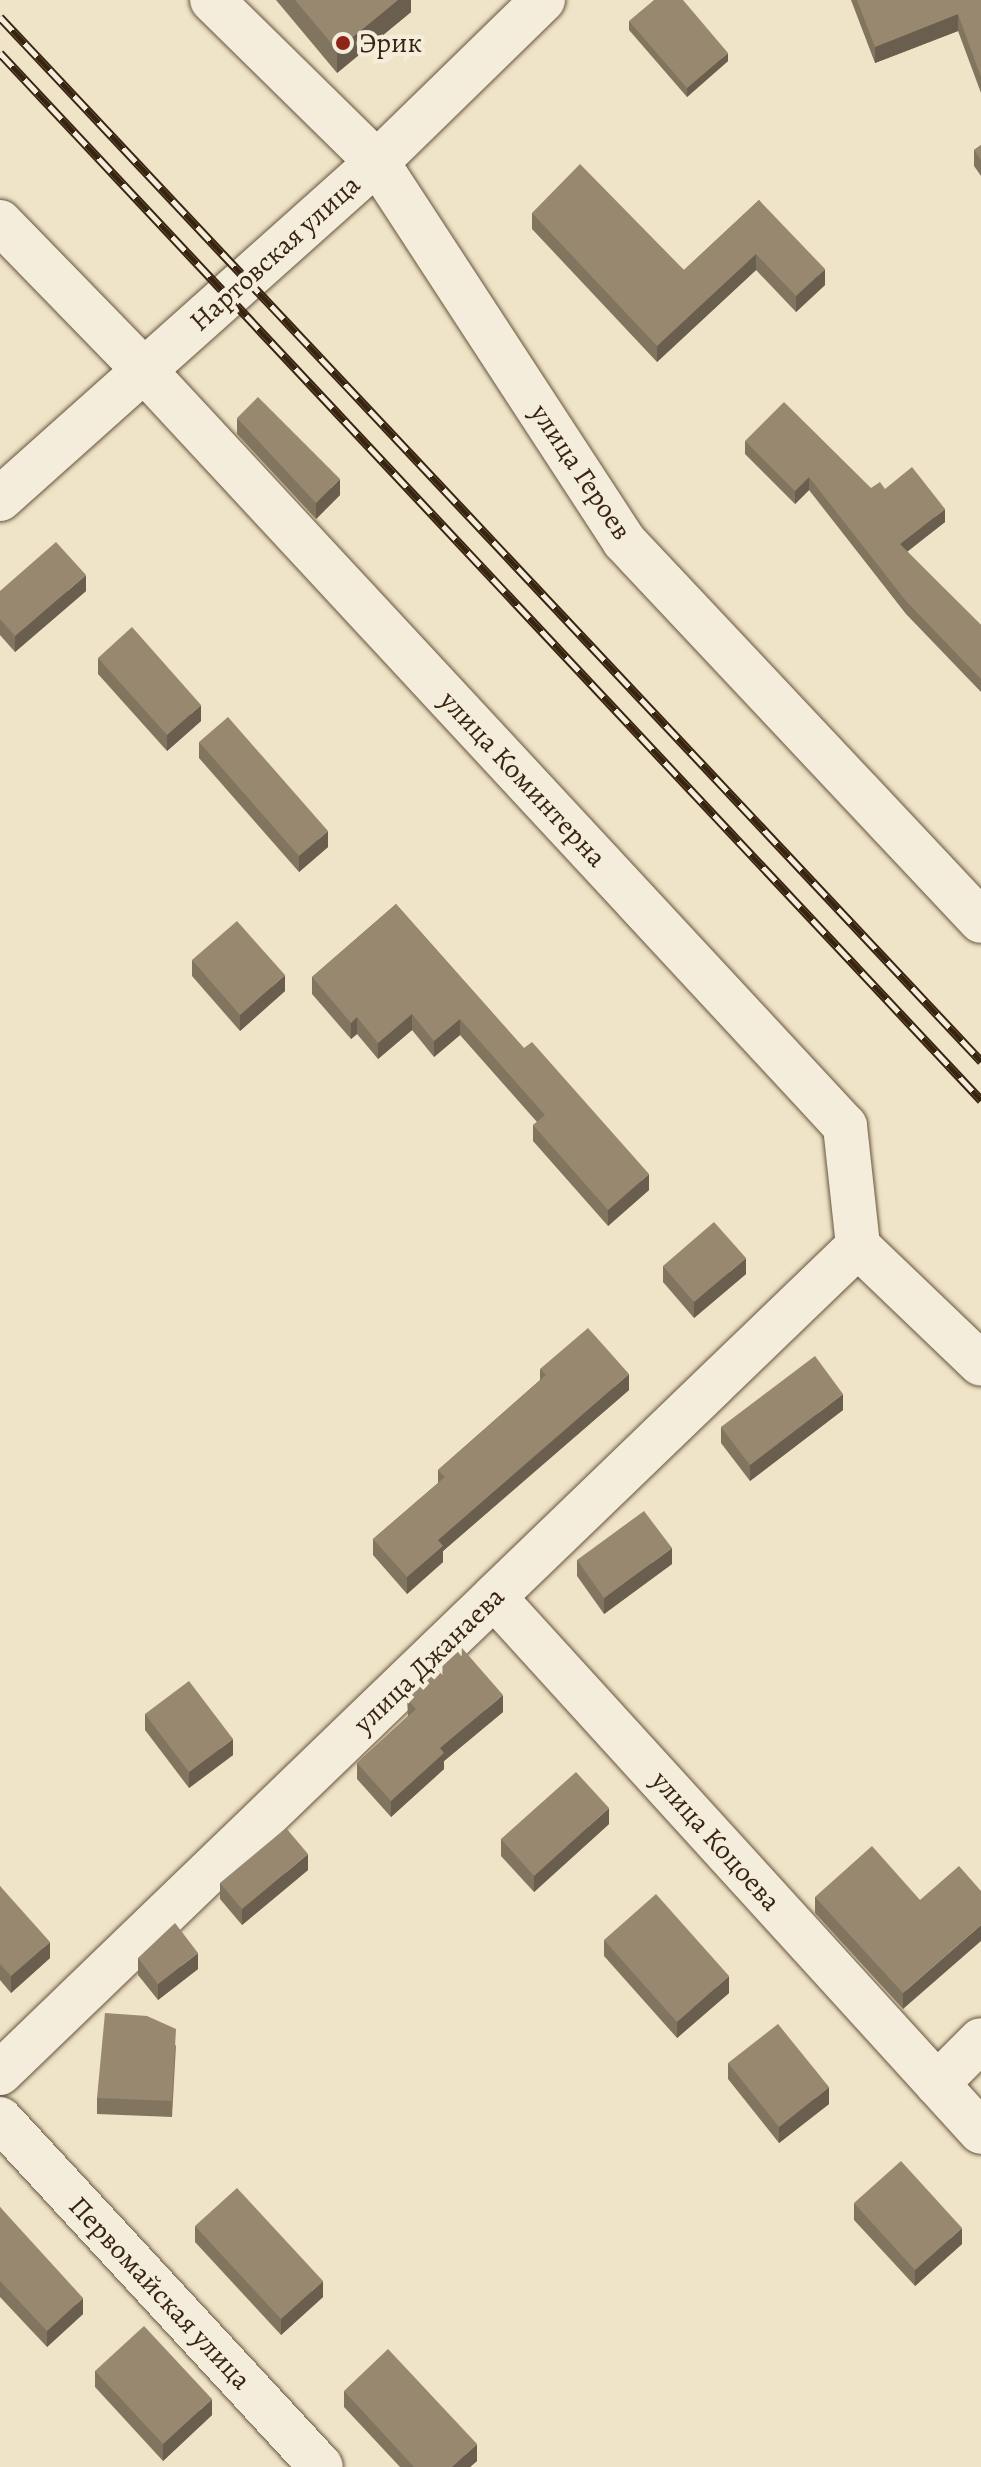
<!DOCTYPE html>
<html>
<head>
<meta charset="utf-8">
<style>
  body { margin:0 }
  #map { position:relative; width:981px; height:2467px; overflow:hidden; background:#efe4c7; font-family:Alegreya,serif }
  div>[style] { position:absolute }
  .roads { filter:drop-shadow(0 0 2px #66543e) drop-shadow(0 0 2px #66543e) }
  .street>* { height:44px; margin:-22px; padding:0 22px; transform-origin:22px; border-radius:22px; background:#f5eddb }
  .secondary>* { height:44px; margin:-22px; padding:0 22px; transform-origin:22px; border-radius:22px; background:#f5eddb }
  .rail>* { height:9px; margin-top:-4.5px; transform-origin:0; background:repeating-linear-gradient(90deg,#f5eddb 0 18px,#382410 0 36px); box-sizing:border-box; border-block:2px solid #382410 }
  .wall>* { inset:0; background:#82755f }
  .shaded-wall>* { inset:0; background:#6a5f4e }
  .building>* { inset:0; background:#97886f }
  .dots>* { width:22px; height:22px; translate:-50% -50%; box-sizing:border-box; border:4px solid #f5eddb; border-radius:50% }
  span { translate:-50% -50%; white-space:nowrap; text-align:center; line-height:1.15; -webkit-text-stroke:8px #f5eddb; paint-order:stroke }
  .poi-label { font-size:28px; color:#382410 }
  .left { translate:0 -50%; text-align:left }
  .street-label { font-size:28px; color:#382410 }
</style>
</head>
<body>
<div id="map">
  <div class="roads">
    <div class="street">
      <div style="left:212px;top:0;width:231px;rotate:44.5deg"></div>
      <div style="left:377px;top:162px;width:452px;rotate:56.9deg"></div>
      <div style="left:624px;top:541px;width:521px;rotate:46.79deg"></div>
      <div style="left:142px;top:368px;width:1034px;rotate:47.16deg"></div>
      <div style="left:845px;top:1126px;width:121px;rotate:83.8deg"></div>
      <div style="left:858px;top:1246px;width:170px;rotate:43.8deg"></div>
      <div style="left:494px;top:1597px;width:723px;rotate:47.69deg"></div>
      <div style="left:0;top:2073px;width:1192px;rotate:-43.95deg"></div>
      <div style="left:937px;top:2084px;width:62px;rotate:-45deg"></div>
      <div style="left:0;top:2119px;width:473px;rotate:47.3deg"></div>
    </div>
    <div class="secondary">
      <div style="left:0;top:222px;width:204px;rotate:45.8deg"></div>
      <div style="left:0;top:499px;width:506px;rotate:-41.79deg"></div>
      <div style="left:377px;top:162px;width:232px;rotate:-44.3deg"></div>
    </div>
  </div>
  <div class="rail">
    <div style="left:0;top:17px;width:1433px;rotate:46.78deg"></div>
    <div style="left:0;top:53px;width:1435px;rotate:46.86deg"></div>
  </div>
  <div class="wall">
    <div style="clip-path:polygon(276px 0,411px 0,411px 12px,337px 73px)"></div>
    <div style="clip-path:polygon(851px 0,981px 0,981px 93px,958px 31px,875px 63px)"></div>
    <div style="clip-path:polygon(629px 21px,728px 61px,687px 97px,629px 30px)"></div>
    <div style="clip-path:polygon(981px 145px,981px 176px,974px 166px,974px 150px)"></div>
    <div style="clip-path:polygon(759px 200px,825px 285px,796px 312px,756px 270px,657px 362px,532px 229px,532px 213px,684px 270px)"></div>
    <div style="clip-path:polygon(237px 418px,340px 495px,316px 519px,237px 434px)"></div>
    <div style="clip-path:polygon(745px 441px,871px 488px,885px 489px,945px 522px,907px 552px,981px 625px,981px 692px,906px 614px,809px 490px,795px 504px,745px 454px)"></div>
    <div style="clip-path:polygon(0 591px,86px 591px,15px 652px,0 635px)"></div>
    <div style="clip-path:polygon(98px 658px,201px 721px,167px 751px,98px 674px)"></div>
    <div style="clip-path:polygon(199px 742px,328px 847px,299px 872px,199px 758px)"></div>
    <div style="clip-path:polygon(396px 904px,649px 1190px,608px 1226px,533px 1141px,533px 1125px,537px 1122px,460px 1035px,434px 1057px,412px 1030px,378px 1059px,357px 1034px,351px 1039px,312px 994px,312px 977px)"></div>
    <div style="clip-path:polygon(192px 960px,285px 991px,240px 1031px,192px 976px)"></div>
    <div style="clip-path:polygon(663px 1266px,746px 1274px,694px 1318px,663px 1282px)"></div>
    <div style="clip-path:polygon(540px 1369px,629px 1390px,443px 1551px,443px 1562px,407px 1594px,373px 1555px,373px 1539px,438px 1483px,438px 1470px,540px 1380px)"></div>
    <div style="clip-path:polygon(843px 1410px,750px 1481px,721px 1443px,721px 1427px)"></div>
    <div style="clip-path:polygon(577px 1560px,672px 1564px,604px 1614px,577px 1576px)"></div>
    <div style="clip-path:polygon(407px 1699px,503px 1712px,444px 1761px,444px 1769px,391px 1817px,357px 1779px,357px 1763px,408px 1716px)"></div>
    <div style="clip-path:polygon(145px 1714px,233px 1755px,189px 1788px,145px 1730px)"></div>
    <div style="clip-path:polygon(609px 1824px,534px 1892px,501px 1856px,501px 1839px)"></div>
    <div style="clip-path:polygon(308px 1870px,242px 1925px,220px 1899px,220px 1883px)"></div>
    <div style="clip-path:polygon(0 1886px,50px 1958px,11px 1993px,0 1980px)"></div>
    <div style="clip-path:polygon(815px 1897px,920px 1900px,903px 2009px,815px 1913px)"></div>
    <div style="clip-path:polygon(604px 1940px,729px 1993px,677px 2038px,604px 1956px)"></div>
    <div style="clip-path:polygon(138px 1958px,198px 1969px,158px 2000px,138px 1975px)"></div>
    <div style="clip-path:polygon(176px 2045px,172px 2117px,97px 2114px,97px 2098px)"></div>
    <div style="clip-path:polygon(728px 2063px,829px 2104px,779px 2143px,728px 2079px)"></div>
    <div style="clip-path:polygon(854px 2203px,962px 2244px,915px 2286px,854px 2220px)"></div>
    <div style="clip-path:polygon(0 2207px,83px 2314px,47px 2347px,0 2297px)"></div>
    <div style="clip-path:polygon(195px 2226px,323px 2297px,281px 2335px,195px 2242px)"></div>
    <div style="clip-path:polygon(95px 2371px,212px 2415px,163px 2461px,95px 2387px)"></div>
    <div style="clip-path:polygon(344px 2391px,477px 2461px,470px 2467px,400px 2467px,344px 2407px)"></div>
  </div>
  <div class="shaded-wall">
    <div style="clip-path:polygon(398px 0,411px 0,411px 12px,337px 73px,337px 50px)"></div>
    <div style="clip-path:polygon(958px 14px,958px 31px,875px 63px,875px 47px)"></div>
    <div style="clip-path:polygon(728px 53px,728px 61px,687px 97px,687px 88px)"></div>
    <div style="clip-path:polygon(756px 254px,756px 270px,657px 362px,657px 346px)"></div>
    <div style="clip-path:polygon(825px 269px,825px 285px,796px 312px,796px 296px)"></div>
    <div style="clip-path:polygon(809px 477px,809px 490px,795px 504px,795px 491px)"></div>
    <div style="clip-path:polygon(340px 479px,340px 495px,316px 519px,316px 503px)"></div>
    <div style="clip-path:polygon(945px 509px,945px 522px,900px 557px,900px 544px)"></div>
    <div style="clip-path:polygon(86px 575px,86px 591px,15px 652px,15px 636px)"></div>
    <div style="clip-path:polygon(201px 705px,201px 721px,167px 751px,167px 735px)"></div>
    <div style="clip-path:polygon(328px 831px,328px 847px,299px 872px,299px 856px)"></div>
    <div style="clip-path:polygon(285px 975px,285px 991px,240px 1031px,240px 1015px)"></div>
    <div style="clip-path:polygon(412px 1014px,412px 1030px,378px 1059px,378px 1043px)"></div>
    <div style="clip-path:polygon(357px 1017px,357px 1034px,351px 1039px,351px 1023px)"></div>
    <div style="clip-path:polygon(460px 1019px,460px 1035px,434px 1057px,434px 1041px)"></div>
    <div style="clip-path:polygon(649px 1174px,649px 1190px,608px 1226px,608px 1210px)"></div>
    <div style="clip-path:polygon(746px 1258px,746px 1274px,694px 1318px,694px 1302px)"></div>
    <div style="clip-path:polygon(629px 1374px,629px 1390px,443px 1551px,443px 1562px,407px 1594px,407px 1577px,438px 1540px)"></div>
    <div style="clip-path:polygon(843px 1394px,843px 1410px,750px 1481px,750px 1465px)"></div>
    <div style="clip-path:polygon(672px 1548px,672px 1564px,604px 1614px,604px 1598px)"></div>
    <div style="clip-path:polygon(503px 1695px,503px 1712px,444px 1761px,444px 1769px,391px 1817px,391px 1801px,440px 1748px)"></div>
    <div style="clip-path:polygon(233px 1739px,233px 1755px,189px 1788px,189px 1772px)"></div>
    <div style="clip-path:polygon(609px 1808px,609px 1824px,534px 1892px,534px 1876px)"></div>
    <div style="clip-path:polygon(308px 1854px,308px 1870px,242px 1925px,242px 1909px)"></div>
    <div style="clip-path:polygon(981px 1925px,981px 1941px,903px 2009px,903px 1993px)"></div>
    <div style="clip-path:polygon(50px 1942px,50px 1958px,11px 1993px,11px 1976px)"></div>
    <div style="clip-path:polygon(198px 1953px,198px 1969px,158px 2000px,158px 1984px)"></div>
    <div style="clip-path:polygon(729px 1976px,729px 1993px,677px 2038px,677px 2022px)"></div>
    <div style="clip-path:polygon(829px 2087px,829px 2104px,779px 2143px,779px 2127px)"></div>
    <div style="clip-path:polygon(962px 2228px,962px 2244px,915px 2286px,915px 2270px)"></div>
    <div style="clip-path:polygon(323px 2281px,323px 2297px,281px 2335px,281px 2319px)"></div>
    <div style="clip-path:polygon(83px 2298px,83px 2314px,47px 2347px,47px 2331px)"></div>
    <div style="clip-path:polygon(212px 2399px,212px 2415px,163px 2461px,163px 2444px)"></div>
    <div style="clip-path:polygon(477px 2444px,477px 2461px,470px 2467px,452px 2467px)"></div>
  </div>
  <div class="building">
    <div style="clip-path:polygon(295px 0,398px 0,337px 50px)"></div>
    <div style="clip-path:polygon(654px 0,683px 0,728px 53px,687px 88px,629px 21px)"></div>
    <div style="clip-path:polygon(857px 0,981px 0,981px 77px,958px 14px,875px 47px)"></div>
    <div style="clip-path:polygon(981px 145px,981px 160px,974px 150px)"></div>
    <div style="clip-path:polygon(580px 164px,684px 270px,759px 200px,825px 269px,796px 296px,756px 254px,657px 346px,532px 213px)"></div>
    <div style="clip-path:polygon(258px 397px,340px 479px,316px 503px,237px 418px)"></div>
    <div style="clip-path:polygon(784px 402px,871px 488px,880px 482px,885px 489px,912px 467px,945px 509px,900px 544px,981px 625px,981px 679px,906px 601px,809px 477px,795px 491px,745px 441px)"></div>
    <div style="clip-path:polygon(56px 542px,86px 575px,15px 636px,0 619px,0 591px)"></div>
    <div style="clip-path:polygon(132px 627px,201px 705px,167px 735px,98px 658px)"></div>
    <div style="clip-path:polygon(228px 717px,328px 831px,299px 856px,199px 742px)"></div>
    <div style="clip-path:polygon(396px 904px,524px 1048px,532px 1042px,649px 1174px,608px 1210px,533px 1125px,545px 1115px,460px 1019px,434px 1041px,412px 1014px,378px 1043px,357px 1017px,351px 1023px,312px 977px)"></div>
    <div style="clip-path:polygon(237px 921px,285px 975px,240px 1015px,192px 960px)"></div>
    <div style="clip-path:polygon(714px 1222px,746px 1258px,694px 1302px,663px 1266px)"></div>
    <div style="clip-path:polygon(588px 1328px,629px 1374px,438px 1540px,443px 1546px,407px 1577px,373px 1539px,445px 1477px,438px 1470px,546px 1375px,540px 1369px)"></div>
    <div style="clip-path:polygon(815px 1356px,843px 1394px,750px 1465px,721px 1427px)"></div>
    <div style="clip-path:polygon(644px 1511px,672px 1548px,604px 1598px,577px 1560px)"></div>
    <div style="clip-path:polygon(462px 1648px,503px 1695px,440px 1748px,444px 1753px,391px 1801px,357px 1763px,416px 1709px,407px 1699px)"></div>
    <div style="clip-path:polygon(189px 1681px,233px 1739px,189px 1772px,145px 1714px)"></div>
    <div style="clip-path:polygon(576px 1772px,609px 1808px,534px 1876px,501px 1839px)"></div>
    <div style="clip-path:polygon(286px 1828px,308px 1854px,242px 1909px,220px 1883px)"></div>
    <div style="clip-path:polygon(872px 1846px,920px 1900px,959px 1866px,981px 1891px,981px 1925px,903px 1993px,815px 1897px)"></div>
    <div style="clip-path:polygon(0 1886px,50px 1942px,11px 1976px,0 1964px)"></div>
    <div style="clip-path:polygon(656px 1894px,729px 1976px,677px 2022px,604px 1940px)"></div>
    <div style="clip-path:polygon(175px 1923px,198px 1953px,158px 1984px,138px 1958px)"></div>
    <div style="clip-path:polygon(105px 2013px,147px 2016px,176px 2029px,172px 2101px,97px 2098px)"></div>
    <div style="clip-path:polygon(778px 2024px,829px 2087px,779px 2127px,728px 2063px)"></div>
    <div style="clip-path:polygon(901px 2161px,962px 2228px,915px 2270px,854px 2203px)"></div>
    <div style="clip-path:polygon(237px 2188px,323px 2281px,281px 2319px,195px 2226px)"></div>
    <div style="clip-path:polygon(0 2207px,83px 2298px,47px 2331px,0 2281px)"></div>
    <div style="clip-path:polygon(144px 2326px,212px 2399px,163px 2444px,95px 2371px)"></div>
    <div style="clip-path:polygon(388px 2349px,477px 2444px,452px 2467px,414px 2467px,344px 2391px)"></div>
  </div>
  <div class="dots">
    <div style="left:343px;top:43px;background:#8f2418"></div>
  </div>
  <div class="poi-label">
    <span class="left" style="left:359px;top:43px">Эрик</span>
  </div>
  <div class="street-label">
    <span style="left:275px;top:253px;rotate:-42deg">Нартовская улица</span>
    <span style="left:581px;top:472px;rotate:56deg">улица Героев</span>
    <span style="left:523px;top:779px;rotate:47deg">улица Коминтерна</span>
    <span style="left:429px;top:1660px;rotate:-44deg">улица Джанаева</span>
    <span style="left:716px;top:1841px;rotate:48deg">улица Коцоева</span>
    <span style="left:160px;top:2293px;rotate:47deg">Первомайская улица</span>
  </div>
</div>
</body>
</html>
